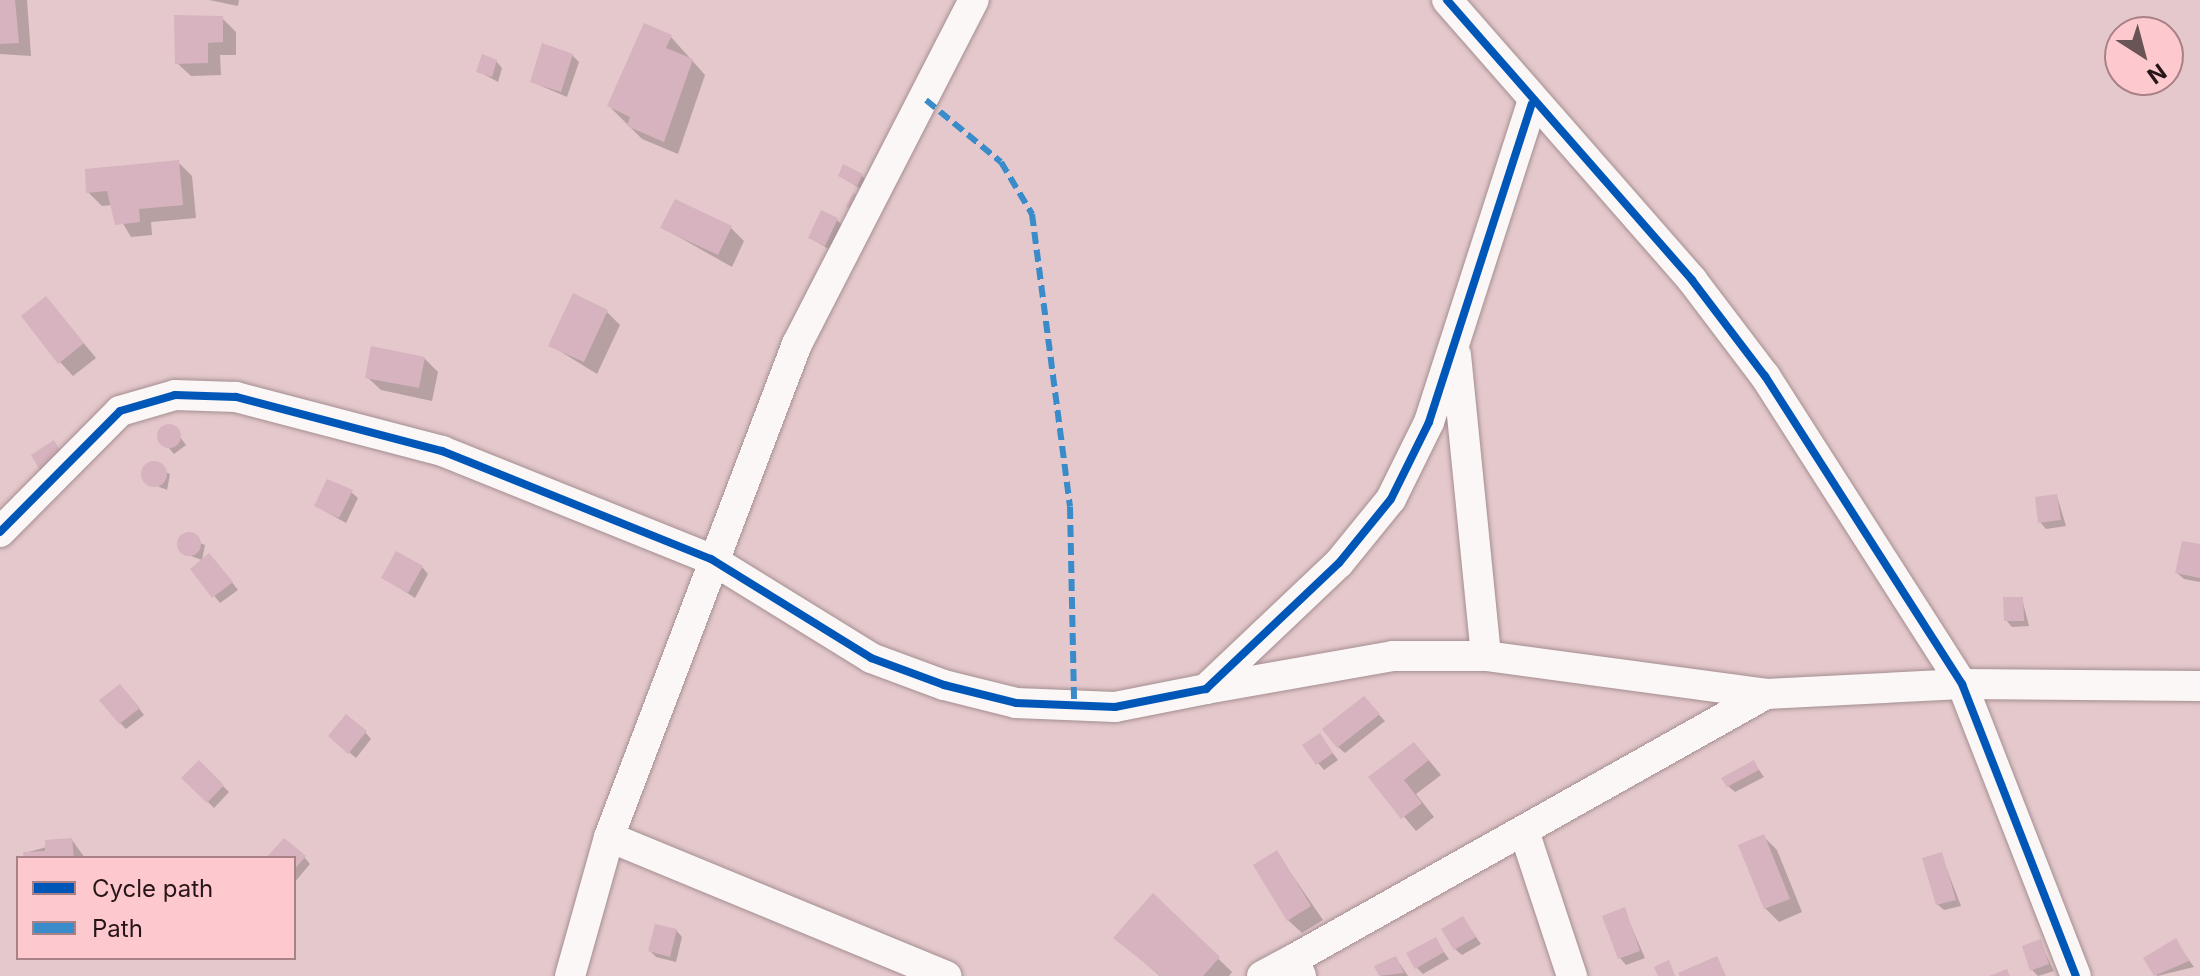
<!DOCTYPE html>
<html>
<head>
<meta charset="utf-8">
<style>
  body { margin:0 }
  #map { position:relative; width:2200px; height:976px; overflow:hidden; background:#e4c8cb; font-family:Inter,sans-serif }
  div>[style] { position:absolute }
  .shadow>* { inset:0; background:#0003 }
  .building>* { inset:0; background:#d6b3bf }
  .round { border-radius:50% }
  .roads { filter:drop-shadow(0 0 2px #a48e91) drop-shadow(0 0 2px #a48e91) }
  .minor>* { height:30px; margin:-15px; padding:0 15px; transform-origin:15px; border-radius:15px; background:#fbf7f7 }
  .quiet>* { height:6px; margin-top:-3px; transform-origin:0; background:repeating-linear-gradient(90deg,#3a8bc9 0 12px,transparent 0 18px) }
  .cycleway>* { height:8px; margin:-4px; padding:0 4px; transform-origin:4px; border-radius:4px; background:#0057b8 }
  span { translate:-50% -50%; white-space:nowrap; text-align:center; line-height:1.15; -webkit-text-stroke:7px #fdc9ce; paint-order:stroke }
  .legend { position:absolute; left:16px; top:856px; width:280px; height:104px; box-sizing:border-box; background:#fdc9ce; border:2px solid #a78185; margin:0; padding:10px 14px; list-style:none; font-size:24px; color:#271517 }
  .legend li { display:flex; align-items:center; gap:16px; height:40px }
  .legend b { width:40px; border:2px solid #a78185 }
  .north { position:absolute; left:2104px; top:16px; width:80px; height:80px; box-sizing:border-box; background:#fdc9ce; border:2px solid #a78185; border-radius:50%; rotate:144deg; font-size:22px; font-weight:700; line-height:32px; text-align:center; color:#271517 }
  .north::after { content:''; display:block; margin:auto; width:28px; height:36px; background:#695456; clip-path:polygon(50% 0,100% 100%,50% 72%,0 100%) }
</style>
</head>
<body>
<div id="map">
  <div class="shadow">
    <div style="clip-path:polygon(0 0,27px 0,31px 56px,0 54px)"></div>
    <div style="clip-path:polygon(209px 0,239px 0,238px 6px)"></div>
    <div style="clip-path:polygon(222px 18px,236px 32px,236px 55px,220px 55px,221px 75px,191px 76px,177px 63px)"></div>
    <div style="clip-path:polygon(671px 37px,705px 75px,678px 154px,642px 139px,609px 106px)"></div>
    <div style="clip-path:polygon(572px 55px,579px 62px,567px 97px,532px 82px)"></div>
    <div style="clip-path:polygon(496px 61px,502px 68px,498px 82px,478px 71px)"></div>
    <div style="clip-path:polygon(178px 162px,192px 176px,196px 218px,151px 222px,152px 235px,131px 237px,112px 205px,102px 206px,88px 192px)"></div>
    <div style="clip-path:polygon(840px 176px,862px 176px,868px 182px,864px 191px)"></div>
    <div style="clip-path:polygon(837px 220px,843px 226px,832px 251px,810px 238px)"></div>
    <div style="clip-path:polygon(663px 228px,731px 228px,744px 241px,732px 267px)"></div>
    <div style="clip-path:polygon(46px 298px,96px 358px,73px 376px,60px 362px)"></div>
    <div style="clip-path:polygon(607px 312px,620px 325px,597px 374px,550px 345px)"></div>
    <div style="clip-path:polygon(424px 358px,438px 372px,432px 401px,381px 390px,367px 377px)"></div>
    <div style="clip-path:polygon(171px 425px,186px 445px,174px 454px,158px 435px)"></div>
    <div style="clip-path:polygon(148px 465px,170px 474px,167px 490px,145px 481px)"></div>
    <div style="clip-path:polygon(351px 492px,358px 498px,346px 523px,316px 506px)"></div>
    <div style="clip-path:polygon(2057px 496px,2066px 526px,2046px 529px,2040px 522px)"></div>
    <div style="clip-path:polygon(183px 536px,205px 545px,202px 560px,180px 552px)"></div>
    <div style="clip-path:polygon(2200px 546px,2200px 582px,2184px 579px,2177px 573px)"></div>
    <div style="clip-path:polygon(216px 562px,238px 590px,220px 603px,193px 569px)"></div>
    <div style="clip-path:polygon(422px 567px,428px 574px,415px 598px,384px 578px)"></div>
    <div style="clip-path:polygon(2022px 599px,2029px 626px,2012px 627px,2006px 620px)"></div>
    <div style="clip-path:polygon(127px 693px,144px 715px,126px 729px,120px 723px)"></div>
    <div style="clip-path:polygon(1364px 699px,1385px 721px,1345px 753px,1338px 747px)"></div>
    <div style="clip-path:polygon(365px 732px,371px 739px,356px 758px,337px 742px)"></div>
    <div style="clip-path:polygon(1320px 736px,1338px 760px,1324px 770px,1318px 763px)"></div>
    <div style="clip-path:polygon(1427px 758px,1441px 775px,1416px 794px,1434px 817px,1416px 831px,1371px 777px)"></div>
    <div style="clip-path:polygon(199px 763px,229px 792px,214px 808px,184px 778px)"></div>
    <div style="clip-path:polygon(1754px 763px,1764px 777px,1735px 792px,1728px 786px)"></div>
    <div style="clip-path:polygon(1764px 837px,1777px 850px,1802px 912px,1779px 922px,1765px 908px)"></div>
    <div style="clip-path:polygon(72px 840px,85px 858px,26px 858px,25px 853px)"></div>
    <div style="clip-path:polygon(1277px 853px,1323px 920px,1302px 933px,1288px 920px)"></div>
    <div style="clip-path:polygon(1941px 854px,1961px 906px,1944px 910px,1937px 904px)"></div>
    <div style="clip-path:polygon(304px 857px,310px 864px,294px 883px,294px 858px,269px 858px)"></div>
    <div style="clip-path:polygon(1153px 896px,1232px 972px,1229px 976px,1160px 976px,1116px 938px)"></div>
    <div style="clip-path:polygon(1624px 910px,1645px 958px,1626px 965px,1620px 958px)"></div>
    <div style="clip-path:polygon(1463px 919px,1481px 944px,1462px 955px,1455px 949px)"></div>
    <div style="clip-path:polygon(676px 930px,682px 937px,676px 962px,656px 957px,650px 951px)"></div>
    <div style="clip-path:polygon(1435px 940px,1449px 959px,1423px 974px,1417px 968px)"></div>
    <div style="clip-path:polygon(2175px 941px,2194px 967px,2157px 976px,2146px 959px)"></div>
    <div style="clip-path:polygon(2040px 942px,2054px 971px,2038px 976px,2032px 970px)"></div>
    <div style="clip-path:polygon(1396px 958px,1408px 976px,1381px 976px,1377px 967px)"></div>
  </div>
  <div class="building">
    <div style="clip-path:polygon(0 0,15px 0,19px 43px,0 44px)"></div>
    <div style="clip-path:polygon(174px 15px,223px 16px,223px 42px,208px 43px,208px 63px,175px 64px)"></div>
    <div style="clip-path:polygon(644px 23px,672px 35px,666px 48px,693px 59px,664px 142px,627px 126px,630px 117px,607px 106px)"></div>
    <div style="clip-path:polygon(542px 43px,573px 54px,561px 92px,530px 82px)"></div>
    <div style="clip-path:polygon(482px 54px,497px 60px,492px 77px,476px 72px)"></div>
    <div style="clip-path:polygon(179px 160px,183px 205px,139px 209px,140px 222px,115px 225px,107px 191px,86px 193px,85px 169px)"></div>
    <div style="clip-path:polygon(843px 164px,863px 174px,857px 186px,838px 176px)"></div>
    <div style="clip-path:polygon(853px 193px,867px 200px,860px 214px,846px 207px)"></div>
    <div style="clip-path:polygon(675px 199px,732px 226px,718px 255px,660px 228px)"></div>
    <div style="clip-path:polygon(821px 210px,838px 218px,825px 246px,808px 238px)"></div>
    <div style="clip-path:polygon(573px 293px,608px 310px,584px 362px,548px 346px)"></div>
    <div style="clip-path:polygon(46px 296px,84px 343px,58px 364px,21px 316px)"></div>
    <div style="clip-path:polygon(371px 346px,425px 357px,419px 388px,365px 378px)"></div>
    <div class="round" style="left:157px;top:424px;width:24px;height:24px"></div>
    <div style="clip-path:polygon(54px 440px,65px 459px,42px 474px,31px 455px)"></div>
    <div class="round" style="left:141px;top:461px;width:26px;height:26px"></div>
    <div style="clip-path:polygon(327px 479px,353px 490px,339px 518px,314px 506px)"></div>
    <div style="clip-path:polygon(2057px 494px,2061px 520px,2038px 523px,2035px 497px)"></div>
    <div class="round" style="left:177px;top:532px;width:24px;height:24px"></div>
    <div style="clip-path:polygon(2182px 541px,2200px 544px,2200px 578px,2175px 573px)"></div>
    <div style="clip-path:polygon(396px 551px,423px 566px,408px 593px,381px 578px)"></div>
    <div style="clip-path:polygon(209px 553px,233px 582px,212px 598px,190px 569px)"></div>
    <div style="clip-path:polygon(2003px 597px,2023px 597px,2024px 621px,2004px 621px)"></div>
    <div style="clip-path:polygon(120px 684px,140px 708px,119px 724px,99px 700px)"></div>
    <div style="clip-path:polygon(1364px 696px,1380px 714px,1337px 748px,1322px 729px)"></div>
    <div style="clip-path:polygon(346px 714px,367px 731px,348px 754px,328px 736px)"></div>
    <div style="clip-path:polygon(1320px 733px,1333px 753px,1316px 765px,1302px 745px)"></div>
    <div style="clip-path:polygon(1414px 742px,1429px 760px,1404px 780px,1422px 803px,1401px 819px,1368px 777px)"></div>
    <div style="clip-path:polygon(199px 760px,224px 785px,207px 803px,181px 778px)"></div>
    <div style="clip-path:polygon(1754px 760px,1759px 770px,1727px 787px,1721px 778px)"></div>
    <div style="clip-path:polygon(1764px 834px,1790px 899px,1764px 909px,1738px 845px)"></div>
    <div style="clip-path:polygon(72px 838px,74px 858px,24px 858px,23px 852px,45px 851px,45px 840px)"></div>
    <div style="clip-path:polygon(284px 838px,306px 856px,294px 870px,294px 858px,266px 858px)"></div>
    <div style="clip-path:polygon(1277px 850px,1311px 906px,1287px 921px,1253px 865px)"></div>
    <div style="clip-path:polygon(1942px 852px,1956px 900px,1936px 905px,1922px 858px)"></div>
    <div style="clip-path:polygon(1153px 893px,1220px 957px,1203px 976px,1161px 976px,1113px 938px)"></div>
    <div style="clip-path:polygon(1625px 907px,1640px 951px,1618px 959px,1602px 916px)"></div>
    <div style="clip-path:polygon(1463px 916px,1476px 937px,1454px 950px,1441px 929px)"></div>
    <div style="clip-path:polygon(655px 924px,677px 929px,670px 957px,648px 951px)"></div>
    <div style="clip-path:polygon(1436px 937px,1444px 952px,1415px 969px,1406px 953px)"></div>
    <div style="clip-path:polygon(2176px 938px,2189px 961px,2154px 976px,2143px 958px)"></div>
    <div style="clip-path:polygon(2041px 939px,2049px 964px,2030px 971px,2022px 946px)"></div>
    <div style="clip-path:polygon(1396px 956px,1404px 973px,1379px 976px,1374px 966px)"></div>
    <div style="clip-path:polygon(1717px 956px,1726px 976px,1680px 976px,1678px 973px)"></div>
    <div style="clip-path:polygon(1669px 960px,1675px 976px,1658px 976px,1654px 967px)"></div>
    <div style="clip-path:polygon(2007px 969px,2010px 976px,1989px 976px)"></div>
  </div>
  <div class="roads">
    <div class="minor">
      <div style="left:1447px;top:0;width:372px;rotate:48.8deg"></div>
      <div style="left:1692px;top:280px;width:121px;rotate:52.8deg"></div>
      <div style="left:1765px;top:376px;width:366px;rotate:57.4deg"></div>
      <div style="left:1962px;top:684px;width:313px;rotate:68.7deg"></div>
      <div style="left:1456px;top:355px;width:302px;rotate:84.3deg"></div>
      <div style="left:0;top:532px;width:170px;rotate:-45.2deg"></div>
      <div style="left:120px;top:411px;width:57px;rotate:-16.2deg"></div>
      <div style="left:175px;top:395px;width:61px;rotate:1.9deg"></div>
      <div style="left:236px;top:397px;width:213px;rotate:14.7deg"></div>
      <div style="left:442px;top:451px;width:290px;rotate:21.9deg"></div>
      <div style="left:711px;top:559px;width:188px;rotate:31.7deg"></div>
      <div style="left:871px;top:658px;width:78px;rotate:20.3deg"></div>
      <div style="left:944px;top:685px;width:74px;rotate:14deg"></div>
      <div style="left:1016px;top:703px;width:99px;rotate:2.3deg"></div>
      <div style="left:1115px;top:707px;width:93px;rotate:-11.2deg"></div>
      <div style="left:1206px;top:689px;width:183px;rotate:-43.5deg"></div>
      <div style="left:1339px;top:563px;width:82px;rotate:-50.9deg"></div>
      <div style="left:1391px;top:499px;width:86px;rotate:-63.7deg"></div>
      <div style="left:1429px;top:422px;width:334px;rotate:-72.1deg"></div>
      <div style="left:1206px;top:689px;width:190px;rotate:-10deg"></div>
      <div style="left:1393px;top:656px;width:93px"></div>
      <div style="left:1486px;top:656px;width:283px;rotate:7.7deg"></div>
      <div style="left:1766px;top:694px;width:196px;rotate:-2.9deg"></div>
      <div style="left:1962px;top:684px;width:238px;rotate:0.5deg"></div>
      <div style="left:1524px;top:831px;width:153px;rotate:71.7deg"></div>
      <div style="left:609px;top:837px;width:365px;rotate:22.4deg"></div>
      <div style="left:570px;top:976px;width:144px;rotate:-74.3deg"></div>
      <div style="left:609px;top:837px;width:528px;rotate:-69.13deg"></div>
      <div style="left:797px;top:344px;width:387px;rotate:-62.8deg"></div>
      <div style="left:1262px;top:976px;width:36px;rotate:-28deg"></div>
      <div style="left:1301px;top:976px;width:18px;rotate:-112deg"></div>
      <div style="left:1294px;top:959px;width:541px;rotate:-29.31deg"></div>
    </div>
  </div>
  <div class="quiet">
    <div style="left:926px;top:100px;width:97px;rotate:39.6deg"></div>
    <div style="left:1001px;top:162px;width:61px;rotate:59.2deg"></div>
    <div style="left:1032px;top:214px;width:295px;rotate:82.6deg"></div>
    <div style="left:1070px;top:507px;width:198px;rotate:88.8deg"></div>
  </div>
  <div class="cycleway">
    <div style="left:1447px;top:0;width:372px;rotate:48.8deg"></div>
    <div style="left:1692px;top:280px;width:121px;rotate:52.8deg"></div>
    <div style="left:1765px;top:376px;width:366px;rotate:57.4deg"></div>
    <div style="left:1962px;top:684px;width:313px;rotate:68.7deg"></div>
    <div style="left:0;top:532px;width:170px;rotate:-45.2deg"></div>
    <div style="left:120px;top:411px;width:57px;rotate:-16.2deg"></div>
    <div style="left:175px;top:395px;width:61px;rotate:1.9deg"></div>
    <div style="left:236px;top:397px;width:213px;rotate:14.7deg"></div>
    <div style="left:442px;top:451px;width:290px;rotate:21.9deg"></div>
    <div style="left:711px;top:559px;width:188px;rotate:31.7deg"></div>
    <div style="left:871px;top:658px;width:78px;rotate:20.3deg"></div>
    <div style="left:944px;top:685px;width:74px;rotate:14deg"></div>
    <div style="left:1016px;top:703px;width:99px;rotate:2.3deg"></div>
    <div style="left:1115px;top:707px;width:93px;rotate:-11.2deg"></div>
    <div style="left:1206px;top:689px;width:183px;rotate:-43.5deg"></div>
    <div style="left:1339px;top:563px;width:82px;rotate:-50.9deg"></div>
    <div style="left:1391px;top:499px;width:86px;rotate:-63.7deg"></div>
    <div style="left:1429px;top:422px;width:334px;rotate:-72.1deg"></div>
  </div>
  <ul class="legend">
  <li><b style="height:10px;background:#0057b8"></b>Cycle path</li>
  <li><b style="height:10px;background:#3a8bc9"></b>Path</li>
  </ul>
  <div class="north">N</div>
</div>
</body>
</html>
